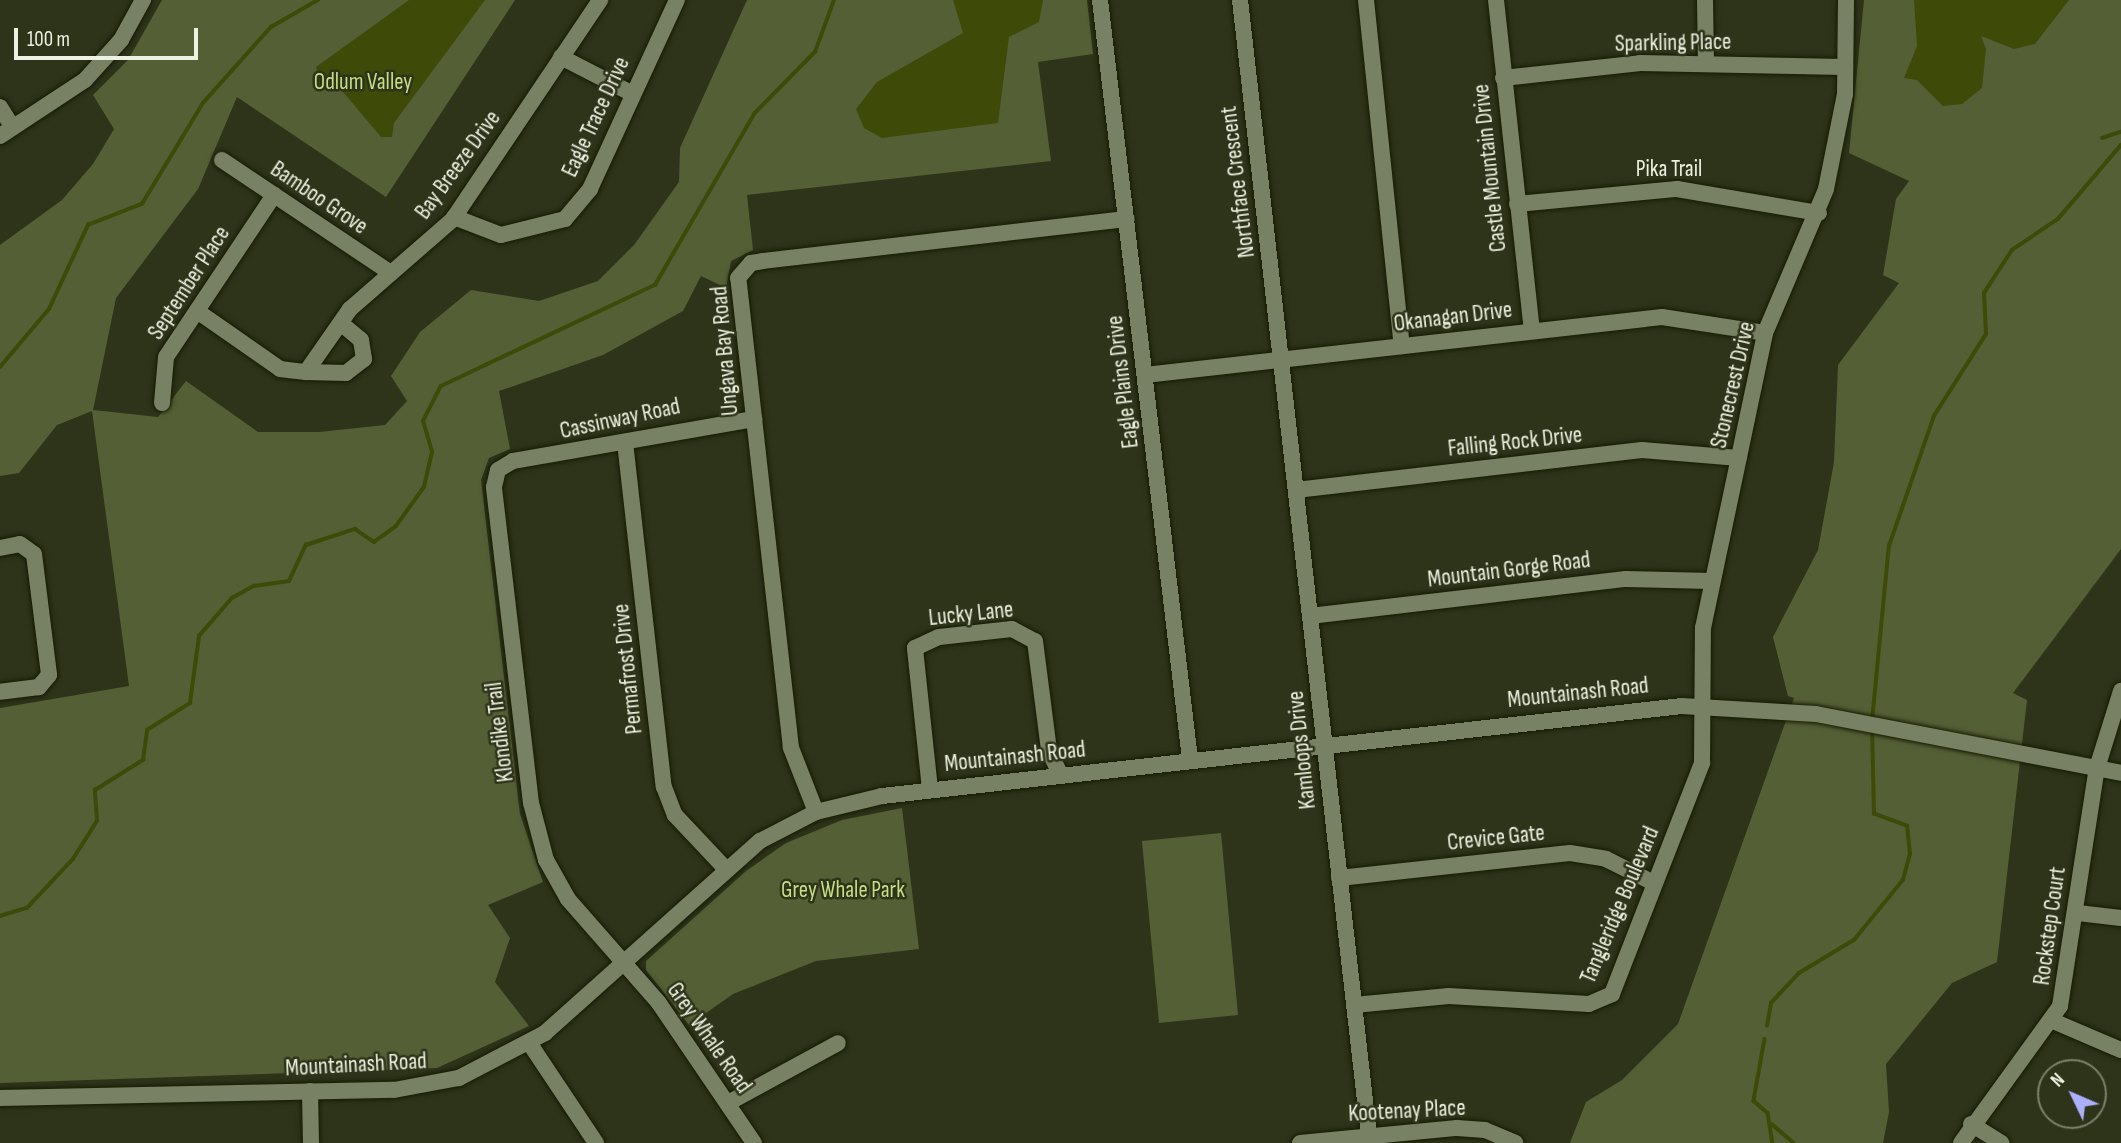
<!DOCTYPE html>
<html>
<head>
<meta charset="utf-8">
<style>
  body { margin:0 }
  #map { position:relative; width:2121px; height:1143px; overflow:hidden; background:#2d341a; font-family:"Sofia Sans Condensed",sans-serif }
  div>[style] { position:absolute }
  .green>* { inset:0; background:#555f35 }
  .water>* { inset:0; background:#3d4a08 }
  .stream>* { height:3.5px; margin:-1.75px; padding:0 1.75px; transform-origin:1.75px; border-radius:1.75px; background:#3d4a08 }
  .roads { filter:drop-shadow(0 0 2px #161b03) drop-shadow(0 0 2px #161b03) }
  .minor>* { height:16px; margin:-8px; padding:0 8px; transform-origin:8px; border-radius:8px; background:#798164 }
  span { translate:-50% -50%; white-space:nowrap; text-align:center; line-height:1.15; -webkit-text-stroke:5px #2d341a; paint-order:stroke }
  .street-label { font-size:23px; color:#edf1e1 }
  .park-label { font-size:23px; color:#c7de85 }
  .north { position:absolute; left:2037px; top:1059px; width:70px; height:70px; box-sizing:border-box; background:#2d341a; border:2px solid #7a806a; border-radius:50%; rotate:314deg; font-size:19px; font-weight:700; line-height:28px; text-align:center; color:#edf1e1 }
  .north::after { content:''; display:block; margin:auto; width:24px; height:32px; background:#acaffb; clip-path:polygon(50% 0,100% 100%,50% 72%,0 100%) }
  .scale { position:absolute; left:14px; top:28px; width:184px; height:32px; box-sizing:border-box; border:4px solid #edf1e1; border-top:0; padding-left:9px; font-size:21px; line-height:24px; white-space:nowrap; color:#edf1e1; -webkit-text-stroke:5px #2d341a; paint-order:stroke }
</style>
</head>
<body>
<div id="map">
  <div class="green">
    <div style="clip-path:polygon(162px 0,515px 0,386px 197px,237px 97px,198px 189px,116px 298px,93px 410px,158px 417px,186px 381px,258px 432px,319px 432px,385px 425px,407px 401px,391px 376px,420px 332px,471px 290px,539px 301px,598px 281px,634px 245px,679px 182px,680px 148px,747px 0,1087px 0,1093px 54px,1038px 62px,1051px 161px,747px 195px,753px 250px,731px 261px,726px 288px,701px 276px,683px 311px,603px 355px,499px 391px,510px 449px,489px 458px,481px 480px,520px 814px,543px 882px,488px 905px,510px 938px,495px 982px,529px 1026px,437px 1068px,0 1083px,0 708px,129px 686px,92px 411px,57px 425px,19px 473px,0 476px,0 245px,62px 200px,93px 164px,114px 129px,93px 95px,128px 60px)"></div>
    <div style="clip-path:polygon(1864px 0,2121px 0,2121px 549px,2013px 693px,2027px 700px,1997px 962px,1952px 983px,1886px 1064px,1889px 1112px,1883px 1143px,1570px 1143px,1586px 1102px,1622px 1080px,1678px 1024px,1794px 698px,1788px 696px,1773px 637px,1818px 550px,1834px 462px,1838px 365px,1899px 283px,1883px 275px,1896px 199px,1909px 181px,1849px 153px)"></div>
    <div style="clip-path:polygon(902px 808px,919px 949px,816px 961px,733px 994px,689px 1025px,646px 970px,646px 961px,746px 871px,786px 843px,842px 820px)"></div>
    <div style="clip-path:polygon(1221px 833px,1238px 1015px,1159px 1023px,1142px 841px)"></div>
  </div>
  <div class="water">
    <div style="clip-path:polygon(409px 0,485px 0,394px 123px,392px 137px,381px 137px,338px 86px,320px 85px,316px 67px)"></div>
    <div style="clip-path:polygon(953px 0,1043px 0,1039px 22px,1009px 37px,998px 123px,882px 138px,864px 128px,856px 109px,877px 82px,963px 33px)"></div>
    <div style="clip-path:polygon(1914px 0,2069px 0,2035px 44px,2014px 49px,1981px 36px,1986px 49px,1982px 88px,1962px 104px,1943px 106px,1917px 80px,1904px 78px,1917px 46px)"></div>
  </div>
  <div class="stream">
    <div style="left:2102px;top:138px;width:20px;rotate:-18deg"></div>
    <div style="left:0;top:367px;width:76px;rotate:-49.8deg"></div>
    <div style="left:49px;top:309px;width:93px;rotate:-65.1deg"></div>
    <div style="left:88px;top:225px;width:58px;rotate:-21.3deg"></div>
    <div style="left:142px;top:204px;width:118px;rotate:-58.9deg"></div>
    <div style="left:203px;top:103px;width:102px;rotate:-48.2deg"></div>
    <div style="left:271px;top:27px;width:54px;rotate:-29.9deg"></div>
    <div style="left:1872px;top:721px;width:176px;rotate:-84.5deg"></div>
    <div style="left:1889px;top:546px;width:138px;rotate:-70.9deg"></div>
    <div style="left:1934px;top:416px;width:97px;rotate:-57.6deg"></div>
    <div style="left:1986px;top:334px;width:41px;rotate:-92.8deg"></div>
    <div style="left:1984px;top:293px;width:51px;rotate:-56.9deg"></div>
    <div style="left:2012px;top:250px;width:55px;rotate:-34deg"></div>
    <div style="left:2058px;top:219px;width:97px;rotate:-49.6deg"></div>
    <div style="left:0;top:916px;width:28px;rotate:-17deg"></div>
    <div style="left:27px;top:908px;width:67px;rotate:-46.8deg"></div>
    <div style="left:73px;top:859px;width:45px;rotate:-57.7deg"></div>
    <div style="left:97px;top:821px;width:31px;rotate:-94deg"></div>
    <div style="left:95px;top:790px;width:57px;rotate:-32deg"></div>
    <div style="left:143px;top:760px;width:30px;rotate:-82deg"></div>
    <div style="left:147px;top:730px;width:51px;rotate:-32.1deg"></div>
    <div style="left:190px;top:703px;width:68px;rotate:-82.3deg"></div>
    <div style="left:199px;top:636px;width:50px;rotate:-49deg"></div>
    <div style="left:232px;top:598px;width:25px;rotate:-29deg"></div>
    <div style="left:254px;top:586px;width:35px;rotate:-8deg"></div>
    <div style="left:289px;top:581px;width:40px;rotate:-65deg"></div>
    <div style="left:306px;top:545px;width:52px;rotate:-18.1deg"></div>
    <div style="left:355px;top:529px;width:23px;rotate:34deg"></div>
    <div style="left:374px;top:542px;width:27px;rotate:-36deg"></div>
    <div style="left:396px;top:526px;width:48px;rotate:-54.3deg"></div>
    <div style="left:424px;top:487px;width:36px;rotate:-77deg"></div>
    <div style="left:432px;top:452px;width:32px;rotate:-106deg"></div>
    <div style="left:423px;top:421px;width:39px;rotate:-63deg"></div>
    <div style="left:441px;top:386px;width:237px;rotate:-25.3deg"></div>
    <div style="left:655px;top:285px;width:198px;rotate:-59.9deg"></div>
    <div style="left:754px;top:114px;width:87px;rotate:-45.5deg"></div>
    <div style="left:815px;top:52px;width:55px;rotate:-69.9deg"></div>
    <div style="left:1767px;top:1026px;width:23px;rotate:-80deg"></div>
    <div style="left:1771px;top:1003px;width:41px;rotate:-47deg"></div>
    <div style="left:1799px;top:973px;width:64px;rotate:-31deg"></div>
    <div style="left:1854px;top:940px;width:77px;rotate:-50.8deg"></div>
    <div style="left:1903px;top:880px;width:27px;rotate:-75deg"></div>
    <div style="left:1910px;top:854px;width:28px;rotate:-96deg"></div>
    <div style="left:1907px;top:826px;width:35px;rotate:-160deg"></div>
    <div style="left:1874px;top:814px;width:86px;rotate:-91.3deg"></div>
    <div style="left:1765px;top:1039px;width:63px;rotate:100.1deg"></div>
    <div style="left:1754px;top:1101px;width:18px;rotate:41deg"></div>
    <div style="left:1768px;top:1113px;width:30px;rotate:81deg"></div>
    <div style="left:1772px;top:1124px;width:29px;rotate:41deg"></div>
  </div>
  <div class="roads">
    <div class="minor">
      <div style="left:1100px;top:0;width:764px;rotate:83.24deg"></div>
      <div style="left:1240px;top:0;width:1143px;rotate:83.52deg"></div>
      <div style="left:1366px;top:0;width:348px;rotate:84.1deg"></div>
      <div style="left:1496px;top:0;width:332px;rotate:83.8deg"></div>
      <div style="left:1705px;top:0;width:63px;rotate:89.1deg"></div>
      <div style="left:561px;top:57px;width:79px;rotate:27.2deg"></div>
      <div style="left:1503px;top:78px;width:138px;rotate:-6.2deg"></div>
      <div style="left:1640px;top:63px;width:205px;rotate:1.1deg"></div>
      <div style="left:0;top:107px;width:22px;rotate:58deg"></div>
      <div style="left:0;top:136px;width:102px;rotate:-33.4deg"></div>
      <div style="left:85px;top:80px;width:54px;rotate:-48deg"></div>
      <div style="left:121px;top:40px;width:46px;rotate:-61.2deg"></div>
      <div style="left:222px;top:160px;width:203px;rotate:33.8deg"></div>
      <div style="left:1517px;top:204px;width:161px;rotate:-5.4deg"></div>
      <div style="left:1677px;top:189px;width:144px;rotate:9.6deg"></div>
      <div style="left:454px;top:217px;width:50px;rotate:21deg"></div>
      <div style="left:501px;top:235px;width:66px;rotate:-14deg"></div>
      <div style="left:565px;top:219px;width:39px;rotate:-50deg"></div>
      <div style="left:590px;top:189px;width:208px;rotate:-65.3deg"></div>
      <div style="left:197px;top:311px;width:101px;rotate:34.9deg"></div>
      <div style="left:280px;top:369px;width:26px;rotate:7deg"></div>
      <div style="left:306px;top:372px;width:40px;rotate:1.4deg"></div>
      <div style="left:346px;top:373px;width:23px;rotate:-38deg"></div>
      <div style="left:364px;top:359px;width:19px;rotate:-99deg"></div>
      <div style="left:361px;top:340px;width:26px;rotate:-140deg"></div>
      <div style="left:306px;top:372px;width:77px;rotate:-55.1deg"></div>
      <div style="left:350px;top:309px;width:137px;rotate:-41.1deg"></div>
      <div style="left:453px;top:219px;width:264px;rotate:-56.1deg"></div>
      <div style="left:1145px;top:375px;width:520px;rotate:-6.4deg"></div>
      <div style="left:1662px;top:317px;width:104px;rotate:8.8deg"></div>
      <div style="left:162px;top:403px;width:46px;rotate:-85deg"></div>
      <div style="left:166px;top:357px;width:195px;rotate:-56.3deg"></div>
      <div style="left:625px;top:442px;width:347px;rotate:83.6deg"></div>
      <div style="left:664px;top:787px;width:30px;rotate:69deg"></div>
      <div style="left:675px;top:815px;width:73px;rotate:46.7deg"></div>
      <div style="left:1296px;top:490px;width:348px;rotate:-6.6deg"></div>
      <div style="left:1642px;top:450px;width:97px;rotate:4.7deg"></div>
      <div style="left:0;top:548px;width:20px;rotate:-11deg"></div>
      <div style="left:20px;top:544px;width:17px;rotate:36deg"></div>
      <div style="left:34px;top:554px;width:122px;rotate:82.9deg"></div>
      <div style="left:49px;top:675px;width:16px;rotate:130deg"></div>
      <div style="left:39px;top:687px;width:39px;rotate:173deg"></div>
      <div style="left:1310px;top:616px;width:318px;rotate:-6.7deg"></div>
      <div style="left:1626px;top:579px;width:86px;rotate:1.3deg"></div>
      <div style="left:930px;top:789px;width:142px;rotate:-96.1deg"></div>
      <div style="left:915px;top:648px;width:26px;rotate:-25deg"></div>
      <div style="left:939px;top:637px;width:73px;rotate:-6.3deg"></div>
      <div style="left:1012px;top:629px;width:26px;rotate:28deg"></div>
      <div style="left:1035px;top:641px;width:111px;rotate:82.7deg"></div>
      <div style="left:1049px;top:751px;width:25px;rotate:64deg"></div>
      <div style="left:816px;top:812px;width:69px;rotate:-111.3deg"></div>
      <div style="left:791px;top:748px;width:473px;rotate:-96.4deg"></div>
      <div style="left:738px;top:278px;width:20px;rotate:-49deg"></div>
      <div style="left:751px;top:263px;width:12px;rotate:-9deg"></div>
      <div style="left:763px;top:261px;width:366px;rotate:-6.6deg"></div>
      <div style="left:1339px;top:878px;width:232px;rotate:-6.2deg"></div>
      <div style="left:1570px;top:853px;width:36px;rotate:9deg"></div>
      <div style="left:1606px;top:859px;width:51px;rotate:26.6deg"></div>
      <div style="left:2078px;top:913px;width:43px;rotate:6.6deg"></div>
      <div style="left:1354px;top:1005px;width:95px;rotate:-5.4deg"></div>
      <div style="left:1449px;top:996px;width:140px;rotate:3.3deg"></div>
      <div style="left:1589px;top:1004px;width:25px;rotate:-23deg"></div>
      <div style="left:1612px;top:994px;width:248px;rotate:-68.7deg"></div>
      <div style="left:1702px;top:763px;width:135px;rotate:-89.6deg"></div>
      <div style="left:1703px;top:628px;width:301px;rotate:-78.1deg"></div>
      <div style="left:1765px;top:333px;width:156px;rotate:-67deg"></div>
      <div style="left:1826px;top:189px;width:97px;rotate:-78.7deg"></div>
      <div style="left:1845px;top:94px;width:94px;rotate:-89.4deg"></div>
      <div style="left:2053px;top:1021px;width:74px;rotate:23.1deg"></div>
      <div style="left:530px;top:1044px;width:119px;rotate:56.3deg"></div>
      <div style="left:310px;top:1091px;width:52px;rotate:88.9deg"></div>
      <div style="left:0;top:1098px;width:394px;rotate:-1.2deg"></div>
      <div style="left:394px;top:1090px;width:66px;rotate:-10.5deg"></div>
      <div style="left:459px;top:1078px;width:97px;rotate:-27.6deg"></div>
      <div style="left:545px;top:1033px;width:288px;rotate:-41.8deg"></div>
      <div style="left:760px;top:841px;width:63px;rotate:-27.4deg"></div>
      <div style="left:816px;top:812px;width:68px;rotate:-13.6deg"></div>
      <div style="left:882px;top:796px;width:805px;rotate:-6.42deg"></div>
      <div style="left:1682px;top:706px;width:134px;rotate:3.4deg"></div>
      <div style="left:1816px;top:714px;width:311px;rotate:10.9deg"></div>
      <div style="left:728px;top:1103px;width:125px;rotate:-28.6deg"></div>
      <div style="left:1971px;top:1124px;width:36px;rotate:32deg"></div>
      <div style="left:754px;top:1143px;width:169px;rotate:-124.2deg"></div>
      <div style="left:659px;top:1003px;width:138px;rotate:-131.2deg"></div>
      <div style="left:568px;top:899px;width:45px;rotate:-119.4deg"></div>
      <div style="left:546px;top:860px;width:59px;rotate:-104.7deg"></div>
      <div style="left:531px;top:803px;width:318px;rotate:-96.7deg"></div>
      <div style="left:494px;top:487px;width:17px;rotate:-77deg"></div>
      <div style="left:498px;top:470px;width:17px;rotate:-31deg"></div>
      <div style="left:513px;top:461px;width:245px;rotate:-9.9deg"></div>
      <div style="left:1300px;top:1143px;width:158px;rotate:-5.5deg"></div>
      <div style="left:1457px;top:1128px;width:28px;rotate:4deg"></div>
      <div style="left:1485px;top:1130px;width:33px;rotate:23deg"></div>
      <div style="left:1961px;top:1143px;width:169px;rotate:-54.1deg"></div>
      <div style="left:2060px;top:1006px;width:241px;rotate:-81.2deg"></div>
      <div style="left:2097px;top:768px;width:81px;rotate:-72.7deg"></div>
    </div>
  </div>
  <div class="street-label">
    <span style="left:1673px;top:43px;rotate:-1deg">Sparkling Place</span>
    <span style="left:596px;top:117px;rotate:-65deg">Eagle Trace Drive</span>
    <span style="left:458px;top:165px;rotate:-54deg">Bay Breeze Drive</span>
    <span style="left:1490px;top:168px;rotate:-96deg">Castle Mountain Drive</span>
    <span style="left:1669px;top:169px">Pika Trail</span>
    <span style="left:1238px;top:182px;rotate:-97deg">Northface Crescent</span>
    <span style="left:319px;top:198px;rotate:34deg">Bamboo Grove</span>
    <span style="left:189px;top:283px;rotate:-57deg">September Place</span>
    <span style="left:1453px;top:317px;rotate:-7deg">Okanagan Drive</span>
    <span style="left:725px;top:351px;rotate:-95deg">Ungava Bay Road</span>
    <span style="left:1123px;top:382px;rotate:-97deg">Eagle Plains Drive</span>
    <span style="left:1733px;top:385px;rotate:-77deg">Stonecrest Drive</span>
    <span style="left:620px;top:419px;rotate:-12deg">Cassinway Road</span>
    <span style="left:1515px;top:442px;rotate:-6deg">Falling Rock Drive</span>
    <span style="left:1509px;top:570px;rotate:-7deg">Mountain Gorge Road</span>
    <span style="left:971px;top:614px;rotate:-6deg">Lucky Lane</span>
    <span style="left:628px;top:669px;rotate:-96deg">Permafrost Drive</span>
    <span style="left:1578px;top:693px;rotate:-6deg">Mountainash Road</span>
    <span style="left:500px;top:732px;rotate:-97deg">Klondike Trail</span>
    <span style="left:1302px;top:750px;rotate:-96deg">Kamloops Drive</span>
    <span style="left:1015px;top:757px;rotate:-6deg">Mountainash Road</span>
    <span style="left:1496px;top:838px;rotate:-6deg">Crevice Gate</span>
    <span style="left:1620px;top:905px;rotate:-67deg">Tangleridge Boulevard</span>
    <span style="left:2050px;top:926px;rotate:-82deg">Rockstep Court</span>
    <span style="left:709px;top:1038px;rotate:55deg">Grey Whale Road</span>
    <span style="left:356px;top:1065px;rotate:-3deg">Mountainash Road</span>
    <span style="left:1407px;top:1111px;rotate:-3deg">Kootenay Place</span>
  </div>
  <div class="park-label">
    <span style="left:363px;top:82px">Odlum Valley</span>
    <span style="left:843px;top:890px">Grey Whale Park</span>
  </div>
  <div class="north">N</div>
  <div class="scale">100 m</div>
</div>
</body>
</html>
